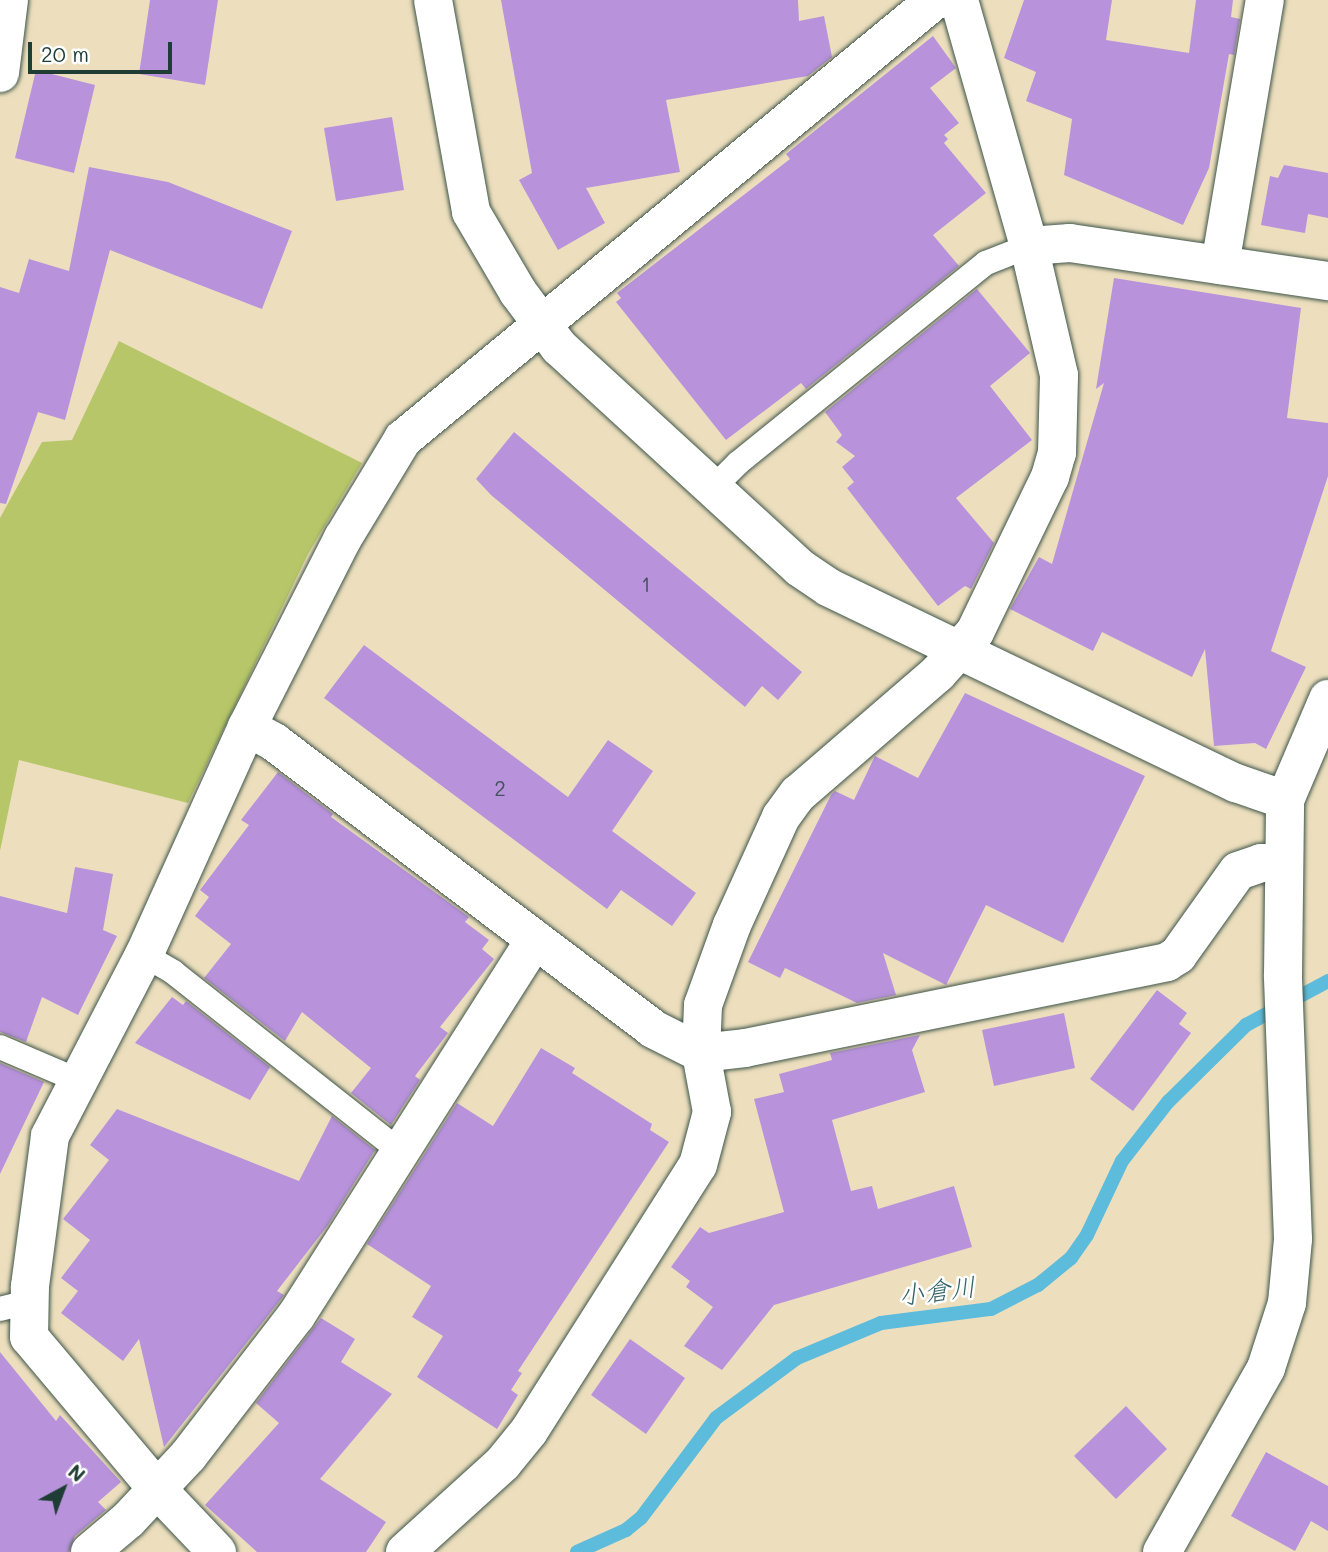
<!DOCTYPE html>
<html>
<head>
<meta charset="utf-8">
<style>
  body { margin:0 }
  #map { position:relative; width:1328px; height:1552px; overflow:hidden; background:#eddfbe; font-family:Mali,"Klee One",sans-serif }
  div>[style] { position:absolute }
  .green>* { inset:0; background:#b7c668 }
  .stream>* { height:14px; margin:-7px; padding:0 7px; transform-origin:7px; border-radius:7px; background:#5dbbdb }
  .building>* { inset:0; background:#b893db }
  .roads { filter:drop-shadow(0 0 2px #3e5549) drop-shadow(0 0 2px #3e5549) }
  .service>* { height:24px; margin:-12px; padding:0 12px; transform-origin:12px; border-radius:12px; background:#fff }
  .minor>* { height:38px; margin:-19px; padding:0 19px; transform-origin:19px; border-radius:19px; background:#fff }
  .tertiary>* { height:38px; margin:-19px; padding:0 19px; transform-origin:19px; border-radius:19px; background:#fff }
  span { translate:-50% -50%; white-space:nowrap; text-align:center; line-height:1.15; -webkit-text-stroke:5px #fff; paint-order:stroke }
  .number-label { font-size:21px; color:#45525e }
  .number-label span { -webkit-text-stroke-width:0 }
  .water-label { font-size:26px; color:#326366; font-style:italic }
  .north { position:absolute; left:28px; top:1454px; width:70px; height:70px; -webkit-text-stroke:5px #fff; paint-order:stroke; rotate:41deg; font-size:19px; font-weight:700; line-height:28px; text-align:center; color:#1f3d34 }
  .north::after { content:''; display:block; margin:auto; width:24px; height:32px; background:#1f3d34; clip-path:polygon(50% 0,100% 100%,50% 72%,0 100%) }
  .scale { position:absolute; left:28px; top:42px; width:144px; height:32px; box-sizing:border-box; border:4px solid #1f3d34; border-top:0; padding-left:9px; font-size:21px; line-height:24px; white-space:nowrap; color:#1f3d34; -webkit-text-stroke:5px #fff; paint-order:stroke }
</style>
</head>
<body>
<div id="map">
  <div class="green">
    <div style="clip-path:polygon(119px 341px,362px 463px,308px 554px,188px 803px,19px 760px,0 851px,0 518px,42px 442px,72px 440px)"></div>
  </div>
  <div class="stream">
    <div style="left:577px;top:1552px;width:54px;rotate:-24.2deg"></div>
    <div style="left:626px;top:1530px;width:19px;rotate:-39deg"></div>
    <div style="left:641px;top:1518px;width:125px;rotate:-53.1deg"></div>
    <div style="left:716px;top:1418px;width:101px;rotate:-36.5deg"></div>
    <div style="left:797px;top:1358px;width:91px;rotate:-22.6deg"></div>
    <div style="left:881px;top:1323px;width:111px;rotate:-7.3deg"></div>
    <div style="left:991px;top:1309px;width:53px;rotate:-27.1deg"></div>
    <div style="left:1038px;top:1285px;width:43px;rotate:-39.3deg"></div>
    <div style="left:1071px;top:1258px;width:28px;rotate:-55deg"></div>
    <div style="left:1087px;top:1235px;width:82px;rotate:-64.7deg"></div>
    <div style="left:1122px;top:1161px;width:75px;rotate:-52.1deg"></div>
    <div style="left:1168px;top:1102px;width:110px;rotate:-44.6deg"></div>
    <div style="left:1246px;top:1025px;width:93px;rotate:-28.2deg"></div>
  </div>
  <div class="building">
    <div style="clip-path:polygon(150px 0,218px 0,205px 85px,139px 74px)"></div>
    <div style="clip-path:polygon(501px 0,798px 0,799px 21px,824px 16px,832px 57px,808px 76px,666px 100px,680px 172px,586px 188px,605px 223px,558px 250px,519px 180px,532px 173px)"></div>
    <div style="clip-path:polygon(1024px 0,1112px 0,1106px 40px,1189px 53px,1196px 0,1233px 0,1231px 17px,1240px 19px,1234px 55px,1229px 54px,1209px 168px,1183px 225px,1064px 175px,1072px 119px,1026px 101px,1036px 72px,1004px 58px)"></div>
    <div style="clip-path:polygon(933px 36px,956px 68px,930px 88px,959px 123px,944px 135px,948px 139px,944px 143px,986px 193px,933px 235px,959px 266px,806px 389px,801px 383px,726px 440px,616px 302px,621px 298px,617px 293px,790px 159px,786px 154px)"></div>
    <div style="clip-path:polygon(36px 70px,95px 85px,74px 173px,15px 158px)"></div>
    <div style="clip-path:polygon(392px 117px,404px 190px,336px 201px,324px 128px)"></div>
    <div style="clip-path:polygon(1284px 165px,1328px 173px,1328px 218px,1308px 214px,1305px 233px,1261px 225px,1270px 176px,1278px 178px)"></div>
    <div style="clip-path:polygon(89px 167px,168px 182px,292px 231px,262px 309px,110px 250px,65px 420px,38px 412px,6px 504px,0 503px,0 287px,19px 293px,29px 259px,69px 271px)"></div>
    <div style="clip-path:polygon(1114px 278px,1301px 308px,1287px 418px,1328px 423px,1328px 476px,1271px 651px,1306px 667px,1266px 749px,1255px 743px,1214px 746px,1205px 649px,1192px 677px,1102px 632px,1093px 651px,1010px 609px,1039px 557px,1052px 564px,1104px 383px,1096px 389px)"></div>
    <div style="clip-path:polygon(977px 289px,1030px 353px,990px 386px,1032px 440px,956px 498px,994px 543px,971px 589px,965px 586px,938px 606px,847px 488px,854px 482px,842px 467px,855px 456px,836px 442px,842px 435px,825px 412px)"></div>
    <div style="clip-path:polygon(514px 432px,802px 672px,778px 700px,762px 686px,745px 707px,491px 495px,476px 479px)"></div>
    <div style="clip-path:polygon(364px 645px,568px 797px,608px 740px,653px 771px,612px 831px,696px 893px,672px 926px,621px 890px,607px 909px,324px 698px)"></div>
    <div style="clip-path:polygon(965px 693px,1145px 776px,1063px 943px,986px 905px,946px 985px,883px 953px,896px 995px,857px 1003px,785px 968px,780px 978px,748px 962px,831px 795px,835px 791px,854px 800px,875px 756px,918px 778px)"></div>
    <div style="clip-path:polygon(278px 772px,333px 814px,331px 817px,469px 917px,465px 922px,489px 940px,482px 949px,494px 959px,440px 1027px,448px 1033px,415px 1076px,420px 1080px,391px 1125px,351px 1093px,371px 1068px,302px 1012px,285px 1041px,204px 978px,231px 944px,195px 916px,209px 897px,200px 890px,249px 825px,241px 820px)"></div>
    <div style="clip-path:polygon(75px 867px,113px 874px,103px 930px,117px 936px,78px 1015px,42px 997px,26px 1042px,0 1032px,0 896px,67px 913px)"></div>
    <div style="clip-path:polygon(1157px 990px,1187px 1013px,1179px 1024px,1191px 1033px,1133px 1111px,1090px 1079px)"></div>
    <div style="clip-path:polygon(172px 997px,183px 1005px,186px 1001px,270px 1067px,250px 1100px,135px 1043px)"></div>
    <div style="clip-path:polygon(1064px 1013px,1075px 1068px,994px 1086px,982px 1030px)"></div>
    <div style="clip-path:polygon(920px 1035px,912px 1050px,925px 1092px,832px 1120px,851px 1191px,872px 1186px,878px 1209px,954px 1186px,972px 1247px,774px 1305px,722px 1370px,684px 1346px,713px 1307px,686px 1287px,690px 1281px,671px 1267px,700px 1227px,709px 1233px,784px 1212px,754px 1099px,784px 1092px,779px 1074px,832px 1060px,830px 1053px)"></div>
    <div style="clip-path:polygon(541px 1048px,575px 1068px,572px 1073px,652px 1124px,650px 1130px,669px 1142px,518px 1371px,522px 1373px,511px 1390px,518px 1395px,497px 1429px,417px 1377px,443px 1336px,412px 1317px,431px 1286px,367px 1244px,457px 1103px,493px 1126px)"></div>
    <div style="clip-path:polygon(0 1063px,44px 1082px,0 1174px)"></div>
    <div style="clip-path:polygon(117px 1109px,299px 1181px,332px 1116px,375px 1150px,328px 1225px,277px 1291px,284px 1295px,278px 1303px,164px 1447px,139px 1339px,123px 1361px,61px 1313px,78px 1291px,61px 1278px,90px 1240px,63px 1219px,109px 1160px,90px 1145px)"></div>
    <div style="clip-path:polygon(321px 1318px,355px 1339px,341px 1362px,392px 1394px,320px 1479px,386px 1522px,366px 1552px,257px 1552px,205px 1505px,279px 1423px,256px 1403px)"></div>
    <div style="clip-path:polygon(630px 1339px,685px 1378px,646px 1434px,591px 1395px)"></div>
    <div style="clip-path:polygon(0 1352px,56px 1421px,60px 1415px,121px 1482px,98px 1502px,106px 1510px,75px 1536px,69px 1552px,0 1552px)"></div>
    <div style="clip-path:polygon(1126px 1406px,1167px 1449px,1116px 1499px,1074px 1456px)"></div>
    <div style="clip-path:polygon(1266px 1452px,1328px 1486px,1328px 1531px,1311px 1521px,1295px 1551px,1231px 1516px)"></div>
  </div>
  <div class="roads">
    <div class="service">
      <div style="left:714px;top:487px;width:34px;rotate:-45deg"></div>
      <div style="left:738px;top:463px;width:319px;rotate:-38.9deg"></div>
      <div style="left:986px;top:263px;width:46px;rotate:-21.6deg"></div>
      <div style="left:144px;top:955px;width:34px;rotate:30deg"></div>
      <div style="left:173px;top:972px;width:289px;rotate:38.3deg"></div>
      <div style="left:0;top:1047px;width:84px;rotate:23.2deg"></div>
      <div style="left:0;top:1309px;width:29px;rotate:-14deg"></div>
    </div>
    <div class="minor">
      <div style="left:433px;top:0;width:215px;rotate:79.8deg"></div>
      <div style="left:471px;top:212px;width:93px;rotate:59.6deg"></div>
      <div style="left:518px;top:292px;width:69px;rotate:53.3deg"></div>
      <div style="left:559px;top:347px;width:327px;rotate:42.5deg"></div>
      <div style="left:800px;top:568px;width:34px;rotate:34deg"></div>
      <div style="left:828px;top:587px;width:453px;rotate:25.7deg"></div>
      <div style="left:1236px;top:783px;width:52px;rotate:19.1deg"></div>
      <div style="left:0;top:73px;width:74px;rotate:-83deg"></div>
      <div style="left:1029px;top:246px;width:41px;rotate:-4.2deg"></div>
      <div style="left:1070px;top:243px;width:261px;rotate:8.4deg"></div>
      <div style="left:1220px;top:265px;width:269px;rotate:-80.4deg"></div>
      <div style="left:247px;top:727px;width:31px;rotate:29deg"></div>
      <div style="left:274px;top:742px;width:475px;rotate:37.1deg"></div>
      <div style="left:653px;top:1029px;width:54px;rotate:26.6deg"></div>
      <div style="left:701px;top:1053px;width:44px;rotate:-6.5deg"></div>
      <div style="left:745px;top:1048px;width:431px;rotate:-11.5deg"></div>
      <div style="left:1167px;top:962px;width:13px;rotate:-32deg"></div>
      <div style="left:1178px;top:955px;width:103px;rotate:-54.5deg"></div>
      <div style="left:1238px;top:871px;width:24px;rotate:-19deg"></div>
      <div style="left:1261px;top:863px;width:22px"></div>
      <div style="left:90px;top:1552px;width:50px;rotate:-40.1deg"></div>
      <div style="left:128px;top:1520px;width:88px;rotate:-46.8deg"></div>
      <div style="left:188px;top:1456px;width:177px;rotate:-52.4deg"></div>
      <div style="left:296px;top:1316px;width:446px;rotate:-57.6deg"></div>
      <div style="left:217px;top:1552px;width:86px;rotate:-133.6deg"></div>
      <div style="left:158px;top:1490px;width:200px;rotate:-130.1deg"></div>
      <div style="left:29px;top:1337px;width:51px;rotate:-88.9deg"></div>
      <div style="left:30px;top:1286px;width:151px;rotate:-82.4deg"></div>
      <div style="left:50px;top:1136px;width:204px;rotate:-62.6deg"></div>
      <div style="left:144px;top:955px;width:250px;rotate:-65.7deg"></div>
      <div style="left:247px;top:727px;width:212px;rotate:-63.1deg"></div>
      <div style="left:343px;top:538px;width:116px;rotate:-58.8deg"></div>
      <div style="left:403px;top:439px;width:690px;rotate:-39.53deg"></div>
      <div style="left:405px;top:1552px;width:132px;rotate:-42.2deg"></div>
      <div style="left:503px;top:1463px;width:41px;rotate:-50.9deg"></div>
      <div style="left:529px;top:1431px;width:315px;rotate:-57.6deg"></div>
      <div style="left:698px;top:1165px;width:55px;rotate:-75.2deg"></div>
      <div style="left:712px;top:1112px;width:60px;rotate:-100.6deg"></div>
      <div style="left:701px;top:1053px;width:48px;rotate:-87.6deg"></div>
      <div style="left:703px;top:1005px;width:85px;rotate:-70.1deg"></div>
      <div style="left:732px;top:925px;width:119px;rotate:-65.6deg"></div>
      <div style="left:781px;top:817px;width:29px;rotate:-54deg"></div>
      <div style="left:798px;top:794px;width:185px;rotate:-40.8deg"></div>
      <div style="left:938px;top:673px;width:55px;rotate:-47.9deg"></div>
      <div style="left:975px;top:632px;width:172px;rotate:-64.2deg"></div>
      <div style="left:1050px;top:477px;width:25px;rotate:-74deg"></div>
      <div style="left:1057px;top:453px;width:78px;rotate:-88.5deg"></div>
      <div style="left:1059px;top:375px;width:132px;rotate:-103.1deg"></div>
      <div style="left:1029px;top:246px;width:256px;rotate:-105.9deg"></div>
    </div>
    <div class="tertiary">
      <div style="left:1162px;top:1552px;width:211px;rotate:-60.5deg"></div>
      <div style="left:1266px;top:1368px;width:68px;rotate:-72.1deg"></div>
      <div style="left:1287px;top:1303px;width:64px;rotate:-84.6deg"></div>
      <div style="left:1293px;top:1239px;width:265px;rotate:-92.2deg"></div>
      <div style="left:1283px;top:974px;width:174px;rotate:-89.3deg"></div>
      <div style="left:1285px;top:800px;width:110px;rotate:-66.9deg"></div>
    </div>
  </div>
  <div class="number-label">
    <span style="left:646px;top:584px">1</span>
    <span style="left:500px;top:788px">2</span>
  </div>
  <div class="water-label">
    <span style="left:937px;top:1291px;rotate:-7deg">小倉川</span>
  </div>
  <div class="north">N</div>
  <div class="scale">20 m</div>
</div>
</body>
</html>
